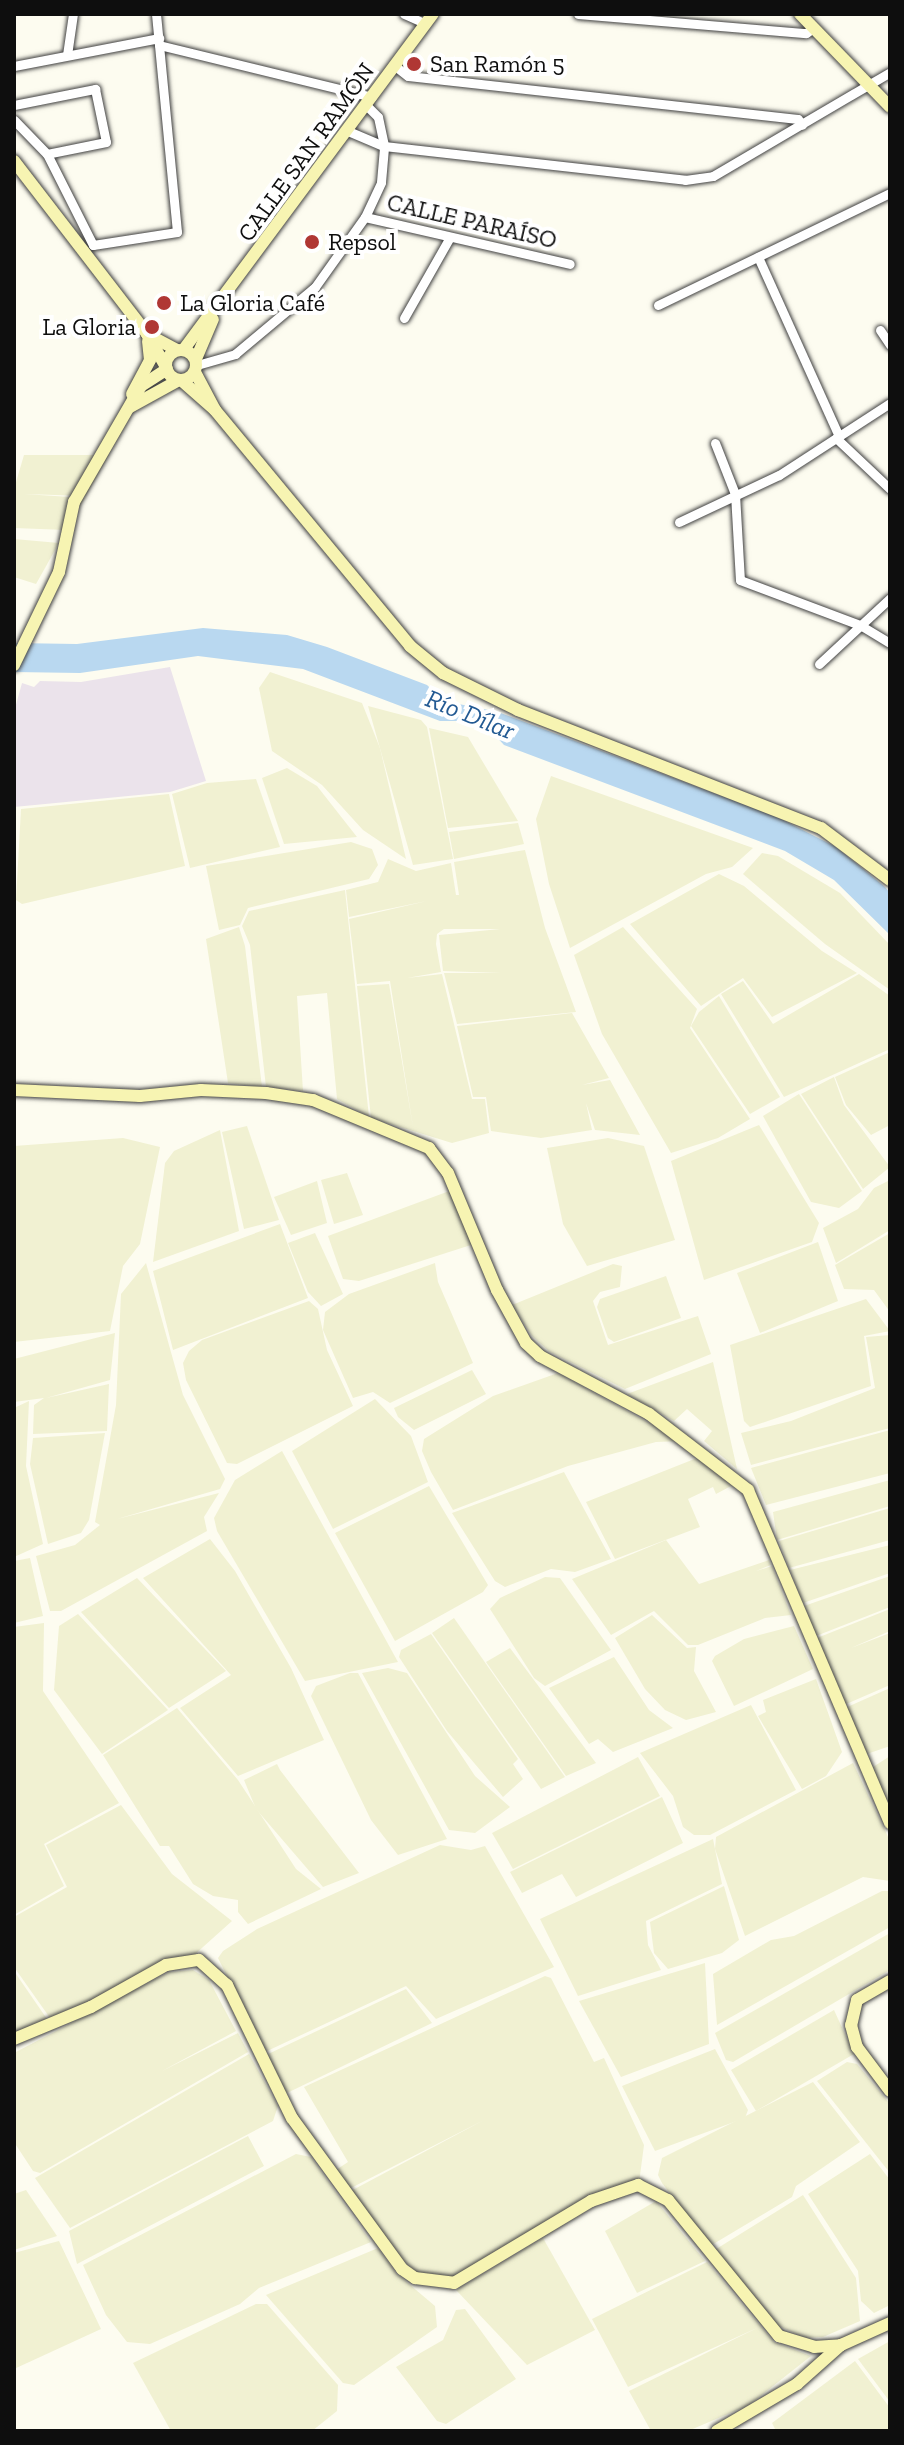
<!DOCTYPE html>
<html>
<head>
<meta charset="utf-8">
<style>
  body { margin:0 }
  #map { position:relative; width:904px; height:2445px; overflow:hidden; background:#fdfcf0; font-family:"Zilla Slab",serif }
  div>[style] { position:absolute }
  .industrial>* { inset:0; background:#ebe3eb }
  .farmland>* { inset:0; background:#f1f1d2 }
  .water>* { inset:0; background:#b9d8f0 }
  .roads { filter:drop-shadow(0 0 2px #414141) drop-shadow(0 0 2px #414141) }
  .street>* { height:9px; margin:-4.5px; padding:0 4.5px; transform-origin:4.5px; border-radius:4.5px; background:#fff }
  .secondary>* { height:12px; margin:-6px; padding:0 6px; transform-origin:6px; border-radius:6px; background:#f7f4b2 }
  .secondary>.ring { margin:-6px; padding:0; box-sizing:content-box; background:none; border:12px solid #f7f4b2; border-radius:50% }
  .dots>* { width:22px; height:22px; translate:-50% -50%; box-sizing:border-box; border:4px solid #fff; border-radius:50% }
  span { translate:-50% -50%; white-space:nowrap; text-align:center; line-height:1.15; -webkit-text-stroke:8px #fff; paint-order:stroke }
  .poi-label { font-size:24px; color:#0e0e0e }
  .left { translate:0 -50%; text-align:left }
  .right { translate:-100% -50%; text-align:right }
  .street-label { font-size:24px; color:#0e0e0e }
  .water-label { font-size:26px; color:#235a93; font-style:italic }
  .frame { position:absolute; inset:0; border:16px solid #0e0e0e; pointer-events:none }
</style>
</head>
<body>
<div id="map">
  <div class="industrial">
    <div style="clip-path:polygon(170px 667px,206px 781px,170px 792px,14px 807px,14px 712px,22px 683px,34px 687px,40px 681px,81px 682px)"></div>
  </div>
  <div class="farmland">
    <div style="clip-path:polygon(24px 455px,109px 455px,86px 496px,24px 494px,85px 498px,66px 530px,14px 528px,14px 489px)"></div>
    <div style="clip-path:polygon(14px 539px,59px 543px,36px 584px,14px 577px)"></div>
    <div style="clip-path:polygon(270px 672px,362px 703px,380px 748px,406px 859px,363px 830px,322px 785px,272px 751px,259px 688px)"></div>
    <div style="clip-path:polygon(368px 706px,421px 720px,427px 727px,453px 859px,413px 865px)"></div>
    <div style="clip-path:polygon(429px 728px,468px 737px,518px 821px,448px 828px)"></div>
    <div style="clip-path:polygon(287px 768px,317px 786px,357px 837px,284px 844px,262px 778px)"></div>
    <div style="clip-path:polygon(551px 776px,753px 848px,732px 867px,706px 874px,570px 948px,549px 884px,536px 819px)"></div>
    <div style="clip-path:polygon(256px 779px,280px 847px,190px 868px,172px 794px,207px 783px)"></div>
    <div style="clip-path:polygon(169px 794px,185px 866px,22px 904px,16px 900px,21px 809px)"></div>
    <div style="clip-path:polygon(518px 823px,524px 844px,454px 859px,449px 832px)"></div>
    <div style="clip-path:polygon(351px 842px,372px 849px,378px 865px,369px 879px,248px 908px,240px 925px,219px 930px,206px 866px)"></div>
    <div style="clip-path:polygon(525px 850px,545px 928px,576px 1012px,457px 1024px,444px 973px,501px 973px,443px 971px,439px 935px,500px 929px,444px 929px,437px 934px,436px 944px,441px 972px,407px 978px,442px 974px,472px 1099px,485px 1099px,489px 1133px,452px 1143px,371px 1118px,357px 986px,389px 984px,413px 1127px,390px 981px,357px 984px,349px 919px,427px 901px,349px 917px,346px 890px,378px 882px,388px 859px,416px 871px,451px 863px,456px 895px,459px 895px,454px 862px)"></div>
    <div style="clip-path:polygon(762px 853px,778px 856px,840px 893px,890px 945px,890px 990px,825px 944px,743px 874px)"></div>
    <div style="clip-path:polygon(719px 874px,744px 886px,822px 951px,857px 973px,772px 1017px,743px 978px,701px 1006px,630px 924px)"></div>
    <div style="clip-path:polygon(345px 890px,369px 1117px,337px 1099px,327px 993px,297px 996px,303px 1091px,266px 1087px,250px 945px,242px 926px,249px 911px)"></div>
    <div style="clip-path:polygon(239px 927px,245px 946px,262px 1087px,228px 1083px,206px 939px)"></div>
    <div style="clip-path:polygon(623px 927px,697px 1009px,690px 1028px,750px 1119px,718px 1138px,671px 1153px,602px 1034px,574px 955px)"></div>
    <div style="clip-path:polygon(859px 974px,890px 996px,890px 1049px,784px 1097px,721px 994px,743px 981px,773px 1024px)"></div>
    <div style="clip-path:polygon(719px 996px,780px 1097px,750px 1114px,691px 1026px,699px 1012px)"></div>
    <div style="clip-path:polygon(572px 1013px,609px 1078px,582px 1085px,610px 1080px,640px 1135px,595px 1130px,586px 1103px,592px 1130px,541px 1138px,491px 1131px,486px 1097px,473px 1097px,457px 1026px)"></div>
    <div style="clip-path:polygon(890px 1052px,890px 1125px,871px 1135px,846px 1105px,835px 1077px)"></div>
    <div style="clip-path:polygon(834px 1077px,844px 1105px,890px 1167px,863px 1189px,801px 1094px)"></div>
    <div style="clip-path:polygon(799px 1094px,862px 1191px,839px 1208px,811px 1202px,763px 1116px)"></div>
    <div style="clip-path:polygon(759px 1125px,819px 1223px,812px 1242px,704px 1280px,671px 1161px)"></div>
    <div style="clip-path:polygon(247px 1126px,279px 1220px,244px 1229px,222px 1132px)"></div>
    <div style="clip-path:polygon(220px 1130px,239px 1231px,153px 1262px,165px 1163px,174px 1151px)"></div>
    <div style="clip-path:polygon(123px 1138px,160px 1147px,140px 1244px,123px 1266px,110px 1331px,14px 1342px,14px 1146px)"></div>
    <div style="clip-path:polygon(608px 1138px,644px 1146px,675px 1240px,587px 1266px,563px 1224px,547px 1148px)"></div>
    <div style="clip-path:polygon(347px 1173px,363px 1215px,334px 1224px,321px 1180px)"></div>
    <div style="clip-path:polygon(890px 1180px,890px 1230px,836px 1263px,823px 1228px,858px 1209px,874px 1188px)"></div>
    <div style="clip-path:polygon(317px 1181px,327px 1223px,291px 1235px,274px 1197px)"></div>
    <div style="clip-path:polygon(452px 1190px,474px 1244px,359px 1281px,343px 1279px,328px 1236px)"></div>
    <div style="clip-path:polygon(280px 1224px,308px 1298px,173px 1350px,153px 1271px)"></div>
    <div style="clip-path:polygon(315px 1233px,343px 1294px,321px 1306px,308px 1292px,288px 1243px)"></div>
    <div style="clip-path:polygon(890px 1233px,890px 1312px,874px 1290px,844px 1289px,835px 1265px)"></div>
    <div style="clip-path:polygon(818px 1242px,838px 1301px,760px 1333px,737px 1273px)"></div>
    <div style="clip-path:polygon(146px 1263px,183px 1395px,225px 1479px,220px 1489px,117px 1519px,219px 1493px,204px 1517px,207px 1531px,61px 1611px,50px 1611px,36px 1556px,75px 1545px,100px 1525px,95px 1522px,116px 1405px,121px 1294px)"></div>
    <div style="clip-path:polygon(435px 1263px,438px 1282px,473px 1363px,390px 1403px,373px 1392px,353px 1398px,323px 1330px,325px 1312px,349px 1294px)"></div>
    <div style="clip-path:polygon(613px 1264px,622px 1266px,620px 1287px,600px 1292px,593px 1301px,608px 1345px,698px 1316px,711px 1354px,625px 1389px,550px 1352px,532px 1336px,512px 1305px)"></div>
    <div style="clip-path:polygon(666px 1276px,681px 1318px,614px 1342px,608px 1338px,597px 1307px,600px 1299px)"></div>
    <div style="clip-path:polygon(866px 1299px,890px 1331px,864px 1336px,871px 1386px,750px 1427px,744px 1421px,730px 1345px)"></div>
    <div style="clip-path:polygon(309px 1301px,318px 1309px,327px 1350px,353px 1406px,237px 1464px,227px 1463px,186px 1380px,183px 1363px,189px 1351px,202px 1340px)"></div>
    <div style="clip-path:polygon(115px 1333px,110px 1380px,46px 1398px,109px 1384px,107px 1431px,33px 1434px,34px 1405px,44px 1398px,14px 1402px,14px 1359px)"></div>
    <div style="clip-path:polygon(890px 1335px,890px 1428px,751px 1465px,741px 1433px,791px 1421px,875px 1388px,866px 1337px)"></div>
    <div style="clip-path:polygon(713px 1362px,737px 1469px,704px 1441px,712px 1431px,687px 1409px,674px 1421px,627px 1394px)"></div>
    <div style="clip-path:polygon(472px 1370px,486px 1394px,414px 1430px,398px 1417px,394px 1408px)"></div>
    <div style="clip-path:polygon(558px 1373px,682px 1441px,656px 1442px,568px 1466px,453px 1510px,431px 1472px,422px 1451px,424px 1439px,493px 1396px)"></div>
    <div style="clip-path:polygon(375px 1399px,411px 1436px,428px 1482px,333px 1529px,292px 1451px)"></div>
    <div style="clip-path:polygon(29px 1401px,26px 1466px,43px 1544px,14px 1557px,14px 1408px)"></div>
    <div style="clip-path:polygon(890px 1430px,890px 1473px,766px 1505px,751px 1468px)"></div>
    <div style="clip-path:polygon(105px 1433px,89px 1520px,81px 1533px,48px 1544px,30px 1464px,33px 1438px)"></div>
    <div style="clip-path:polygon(282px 1451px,398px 1662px,305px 1681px,217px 1531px,214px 1518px,235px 1480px)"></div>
    <div style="clip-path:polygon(702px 1456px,733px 1485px,716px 1494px,713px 1487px,688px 1499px,700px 1527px,615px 1559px,586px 1502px)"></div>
    <div style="clip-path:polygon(564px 1472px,611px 1559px,575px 1572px,551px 1569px,505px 1587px,495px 1581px,452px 1513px)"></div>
    <div style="clip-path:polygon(890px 1480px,890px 1506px,777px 1540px,773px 1512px)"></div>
    <div style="clip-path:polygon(429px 1486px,488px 1585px,483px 1592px,395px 1641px,335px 1533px)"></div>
    <div style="clip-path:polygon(890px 1508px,890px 1540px,789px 1568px,779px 1541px)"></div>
    <div style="clip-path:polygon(210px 1539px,235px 1571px,291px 1668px,324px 1740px,238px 1776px,180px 1708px,231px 1675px,143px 1578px)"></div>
    <div style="clip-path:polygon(666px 1540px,699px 1584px,769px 1560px,771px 1565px,756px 1571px,772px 1566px,791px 1615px,765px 1618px,698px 1645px,688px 1645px,654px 1611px,611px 1635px,572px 1579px)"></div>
    <div style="clip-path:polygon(890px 1545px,890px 1573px,803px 1603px,790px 1570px)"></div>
    <div style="clip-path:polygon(30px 1558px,43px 1616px,14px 1623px,14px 1561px)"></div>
    <div style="clip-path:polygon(890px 1576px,890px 1607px,816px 1636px,804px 1606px)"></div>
    <div style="clip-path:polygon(545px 1577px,560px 1578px,611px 1650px,545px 1686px,534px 1678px,490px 1609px,500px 1598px)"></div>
    <div style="clip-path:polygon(137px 1578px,226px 1671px,169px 1708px,81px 1612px)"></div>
    <div style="clip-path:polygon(890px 1609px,890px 1631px,851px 1648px,890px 1633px,890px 1685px,844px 1705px,817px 1638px)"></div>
    <div style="clip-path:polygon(78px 1614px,168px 1710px,102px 1754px,54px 1690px,59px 1626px)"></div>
    <div style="clip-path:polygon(652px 1615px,687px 1648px,696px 1647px,694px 1671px,716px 1712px,686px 1720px,665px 1710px,645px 1689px,615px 1638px)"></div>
    <div style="clip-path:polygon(454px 1618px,565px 1777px,541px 1789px,432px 1633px)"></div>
    <div style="clip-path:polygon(44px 1623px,43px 1691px,119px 1803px,44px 1844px,64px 1886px,14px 1915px,14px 1627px)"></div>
    <div style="clip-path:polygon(794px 1626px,813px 1669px,734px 1706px,712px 1661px,715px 1656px,744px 1639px)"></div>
    <div style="clip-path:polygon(431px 1634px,518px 1759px,513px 1764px,523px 1779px,503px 1797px,447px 1731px,399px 1657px,401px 1650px)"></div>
    <div style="clip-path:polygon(510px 1648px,596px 1763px,566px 1776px,486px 1662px)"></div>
    <div style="clip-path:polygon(614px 1657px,649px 1710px,673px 1728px,613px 1752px,598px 1739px,589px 1744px,549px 1688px)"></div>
    <div style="clip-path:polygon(388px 1668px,407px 1673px,475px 1776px,510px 1807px,475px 1833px,449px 1830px,362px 1673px)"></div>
    <div style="clip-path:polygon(350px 1673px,358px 1673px,447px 1839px,398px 1855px,371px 1820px,311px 1696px,316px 1686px)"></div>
    <div style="clip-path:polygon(816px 1679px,842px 1752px,826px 1776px,802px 1789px,758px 1716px,766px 1712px,763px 1700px)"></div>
    <div style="clip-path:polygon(890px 1688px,890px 1746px,864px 1755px,845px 1708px)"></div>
    <div style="clip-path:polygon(751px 1705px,796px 1790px,710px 1835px,694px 1835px,683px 1827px,673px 1796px,640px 1753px)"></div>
    <div style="clip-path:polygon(177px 1708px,238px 1780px,296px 1869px,321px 1889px,248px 1924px,238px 1912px,238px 1900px,213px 1896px,193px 1884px,169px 1846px,160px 1846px,103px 1755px)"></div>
    <div style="clip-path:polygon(890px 1756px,890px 1805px,870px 1769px)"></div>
    <div style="clip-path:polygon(638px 1757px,660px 1796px,513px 1869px,492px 1833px)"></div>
    <div style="clip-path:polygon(853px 1763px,890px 1841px,890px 1881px,863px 1877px,745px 1936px,715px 1849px,716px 1837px)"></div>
    <div style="clip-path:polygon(277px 1764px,280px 1770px,359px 1873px,323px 1887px,256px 1809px,244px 1780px)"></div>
    <div style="clip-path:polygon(662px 1797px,683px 1843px,576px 1897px,562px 1874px,522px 1893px,510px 1872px)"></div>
    <div style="clip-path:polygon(121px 1805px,172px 1874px,232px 1921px,193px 1956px,50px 2018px,14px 1967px,14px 1917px,67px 1887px,46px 1845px)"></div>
    <div style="clip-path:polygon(713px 1839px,722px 1884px,646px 1921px,648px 1945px,661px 1970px,578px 1996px,540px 1919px)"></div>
    <div style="clip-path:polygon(440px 1845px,471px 1850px,485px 1846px,554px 1967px,436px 2019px,406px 1986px,265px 2052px,218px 1958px,223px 1951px,257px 1929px)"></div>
    <div style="clip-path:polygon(724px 1886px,739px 1940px,722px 1953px,668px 1969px,654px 1953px,650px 1922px)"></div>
    <div style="clip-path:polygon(882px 1891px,890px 1891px,890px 1927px,717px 2025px,713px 1974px,771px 1940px,794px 1936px)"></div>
    <div style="clip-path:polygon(890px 1933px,890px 1970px,733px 2062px,726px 2060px,715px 2033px)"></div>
    <div style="clip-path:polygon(705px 1963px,709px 2044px,621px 2077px,579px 2001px)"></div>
    <div style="clip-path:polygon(193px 1970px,209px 1980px,236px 2031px,162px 2071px,238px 2033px,248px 2052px,40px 2173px,33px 2171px,14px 2142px,14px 2053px,169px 1972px)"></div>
    <div style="clip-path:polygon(14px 1971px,47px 2019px,14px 2033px)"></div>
    <div style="clip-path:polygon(545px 1976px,551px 1978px,594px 2062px,604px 2058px,644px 2145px,639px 2183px,613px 2187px,578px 2203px,453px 2279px,421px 2276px,392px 2250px,349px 2192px,484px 2120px,349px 2189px,336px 2170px,348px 2162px,304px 2087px)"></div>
    <div style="clip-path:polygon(406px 1989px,432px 2023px,287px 2093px,274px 2077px,266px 2055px)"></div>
    <div style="clip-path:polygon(834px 2010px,854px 2054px,756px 2111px,731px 2070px)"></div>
    <div style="clip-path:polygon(715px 2049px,748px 2110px,745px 2118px,655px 2151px,622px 2086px)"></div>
    <div style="clip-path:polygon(249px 2054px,278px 2106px,273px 2121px,70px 2228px,35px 2178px)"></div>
    <div style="clip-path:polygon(847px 2062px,857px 2064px,890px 2104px,890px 2173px,817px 2081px)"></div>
    <div style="clip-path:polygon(813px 2082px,860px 2142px,796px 2186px,792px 2197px,710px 2246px,662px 2183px,658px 2175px,662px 2158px)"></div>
    <div style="clip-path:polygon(248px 2136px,264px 2166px,77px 2264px,69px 2231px)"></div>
    <div style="clip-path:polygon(296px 2154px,311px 2157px,371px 2242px,259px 2288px,240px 2304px,150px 2344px,127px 2342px,106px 2315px,83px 2265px)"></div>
    <div style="clip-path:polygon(870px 2154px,890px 2180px,890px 2305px,874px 2313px,861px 2301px,858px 2271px,808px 2194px)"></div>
    <div style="clip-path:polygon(26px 2190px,57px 2236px,14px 2250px,14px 2194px)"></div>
    <div style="clip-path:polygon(803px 2195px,856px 2278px,860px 2321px,823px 2337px,805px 2338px,770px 2322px,713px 2251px)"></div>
    <div style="clip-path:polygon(656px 2201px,705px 2261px,637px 2293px,605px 2231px)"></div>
    <div style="clip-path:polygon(543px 2238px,595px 2330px,527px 2365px,456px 2290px)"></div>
    <div style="clip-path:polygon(59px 2241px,101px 2329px,14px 2369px,14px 2253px)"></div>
    <div style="clip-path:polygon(378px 2248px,396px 2273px,435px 2306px,437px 2327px,354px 2385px,343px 2383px,266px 2295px)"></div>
    <div style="clip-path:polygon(707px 2262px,774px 2342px,811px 2356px,749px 2405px,688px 2431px,651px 2431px,629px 2391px,759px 2327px,628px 2387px,592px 2319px)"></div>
    <div style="clip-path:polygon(256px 2304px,267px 2304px,338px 2385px,337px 2411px,312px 2431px,171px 2431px,133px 2363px)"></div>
    <div style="clip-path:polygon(465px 2309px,516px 2379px,446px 2424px,437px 2421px,396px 2367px,443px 2340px,456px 2310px)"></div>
    <div style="clip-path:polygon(890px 2341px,890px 2402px,858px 2359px)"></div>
    <div style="clip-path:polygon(855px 2361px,890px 2408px,890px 2431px,776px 2431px,772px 2423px)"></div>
  </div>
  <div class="water">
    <div style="clip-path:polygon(203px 628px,287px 635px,327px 647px,427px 685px,444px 701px,498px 712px,777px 817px,836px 847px,885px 887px,890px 893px,890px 935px,834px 880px,785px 851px,504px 745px,493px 733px,461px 721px,440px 721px,303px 669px,198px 656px,80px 673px,14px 672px,14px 643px,77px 644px)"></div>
  </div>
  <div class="roads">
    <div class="street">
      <div style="left:404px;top:14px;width:24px;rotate:24deg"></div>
      <div style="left:578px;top:14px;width:229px;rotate:4.8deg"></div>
      <div style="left:806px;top:33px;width:9px;rotate:-32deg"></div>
      <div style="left:159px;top:45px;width:219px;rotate:13.7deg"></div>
      <div style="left:67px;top:55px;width:41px;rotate:-81.7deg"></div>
      <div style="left:14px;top:66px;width:148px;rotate:-10.9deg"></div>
      <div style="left:395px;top:66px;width:16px;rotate:38deg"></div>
      <div style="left:408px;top:76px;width:392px;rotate:6.3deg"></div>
      <div style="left:798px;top:119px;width:7px;rotate:56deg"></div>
      <div style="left:14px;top:105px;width:83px;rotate:-11.2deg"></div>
      <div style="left:95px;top:89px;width:54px;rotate:78.3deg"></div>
      <div style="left:106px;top:142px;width:60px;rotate:168.5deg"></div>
      <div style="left:366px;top:105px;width:17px;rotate:45deg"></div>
      <div style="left:378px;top:117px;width:30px;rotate:78deg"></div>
      <div style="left:14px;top:120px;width:47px;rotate:45.9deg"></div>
      <div style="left:47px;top:154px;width:102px;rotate:63.2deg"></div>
      <div style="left:93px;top:245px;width:85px;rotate:-8.8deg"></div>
      <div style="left:177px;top:232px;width:219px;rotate:-95.5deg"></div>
      <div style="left:348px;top:131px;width:39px;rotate:23deg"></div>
      <div style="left:384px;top:146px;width:303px;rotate:6.4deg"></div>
      <div style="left:685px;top:180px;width:28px;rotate:-8deg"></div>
      <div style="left:713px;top:176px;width:205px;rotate:-30.4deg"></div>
      <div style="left:365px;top:217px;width:210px;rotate:12.9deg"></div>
      <div style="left:758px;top:257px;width:196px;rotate:65.7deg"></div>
      <div style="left:658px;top:305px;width:258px;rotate:-25.8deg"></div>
      <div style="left:404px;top:318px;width:93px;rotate:-60.4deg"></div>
      <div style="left:880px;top:330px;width:18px;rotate:56deg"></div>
      <div style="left:197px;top:365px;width:40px;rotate:-16deg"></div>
      <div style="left:235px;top:354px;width:104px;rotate:-39.9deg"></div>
      <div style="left:315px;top:287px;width:86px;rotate:-54.5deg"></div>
      <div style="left:365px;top:217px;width:38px;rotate:-65deg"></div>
      <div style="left:381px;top:182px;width:36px;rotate:-85deg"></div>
      <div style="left:836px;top:438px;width:74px;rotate:43.4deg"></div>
      <div style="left:715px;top:443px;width:55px;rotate:68.6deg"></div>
      <div style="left:735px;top:494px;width:86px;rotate:86.7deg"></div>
      <div style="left:740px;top:580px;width:128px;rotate:20.6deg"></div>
      <div style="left:860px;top:625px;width:35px;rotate:31deg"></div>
      <div style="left:679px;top:522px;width:110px;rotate:-25.2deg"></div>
      <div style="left:779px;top:475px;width:132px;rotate:-33deg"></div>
      <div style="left:819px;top:664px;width:97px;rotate:-42.9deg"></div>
    </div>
    <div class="secondary">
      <div style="left:800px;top:14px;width:129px;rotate:45.9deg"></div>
      <div style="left:14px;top:161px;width:218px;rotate:52.4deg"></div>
      <div style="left:147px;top:334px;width:38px;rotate:60deg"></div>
      <div style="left:147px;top:334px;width:34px;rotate:28deg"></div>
      <div style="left:184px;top:349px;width:417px;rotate:-53.4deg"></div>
      <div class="ring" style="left:166px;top:350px;width:18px;height:18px"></div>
      <div style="left:196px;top:359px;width:43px;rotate:-67deg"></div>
      <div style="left:195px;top:372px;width:43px;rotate:62.2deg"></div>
      <div style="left:181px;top:380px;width:45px;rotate:41.4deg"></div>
      <div style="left:215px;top:410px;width:306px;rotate:50.4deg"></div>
      <div style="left:410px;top:646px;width:43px;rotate:39.3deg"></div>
      <div style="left:443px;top:673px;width:84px;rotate:26.3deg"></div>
      <div style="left:518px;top:710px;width:325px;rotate:21.3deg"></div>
      <div style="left:821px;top:828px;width:86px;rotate:37deg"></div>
      <div style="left:132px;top:394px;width:38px;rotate:-62deg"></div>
      <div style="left:150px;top:360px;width:19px;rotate:-96deg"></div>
      <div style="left:130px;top:407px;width:56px;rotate:-28.9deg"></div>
      <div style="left:14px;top:665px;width:103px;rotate:-64.2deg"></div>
      <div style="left:59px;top:572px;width:72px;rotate:-77.9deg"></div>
      <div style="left:74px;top:502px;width:134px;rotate:-60deg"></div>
      <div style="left:141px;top:386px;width:31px;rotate:-33deg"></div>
      <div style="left:14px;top:1090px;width:126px;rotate:2.7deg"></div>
      <div style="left:140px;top:1096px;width:61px;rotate:-5.6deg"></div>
      <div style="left:201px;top:1090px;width:65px;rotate:2.6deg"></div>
      <div style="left:266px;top:1093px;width:48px;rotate:8.5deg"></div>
      <div style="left:313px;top:1100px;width:126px;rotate:22.5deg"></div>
      <div style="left:429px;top:1148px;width:31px;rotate:53deg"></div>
      <div style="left:448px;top:1173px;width:127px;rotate:67.3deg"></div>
      <div style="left:497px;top:1290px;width:60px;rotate:61.3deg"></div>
      <div style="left:526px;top:1343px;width:19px;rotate:43deg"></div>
      <div style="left:540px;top:1356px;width:123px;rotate:28deg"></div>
      <div style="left:649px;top:1414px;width:125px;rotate:37.5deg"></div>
      <div style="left:748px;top:1490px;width:362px;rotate:66.9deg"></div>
      <div style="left:890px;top:1981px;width:38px;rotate:150deg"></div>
      <div style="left:857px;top:2000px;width:26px;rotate:103deg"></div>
      <div style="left:851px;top:2025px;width:23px;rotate:75deg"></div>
      <div style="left:857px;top:2047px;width:55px;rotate:53.1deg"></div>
      <div style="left:14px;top:2039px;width:83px;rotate:-22.6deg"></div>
      <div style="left:91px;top:2007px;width:86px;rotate:-29.2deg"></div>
      <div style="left:166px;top:1965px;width:33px;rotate:-9deg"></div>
      <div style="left:199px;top:1960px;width:38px;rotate:42deg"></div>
      <div style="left:227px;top:1985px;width:148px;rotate:64deg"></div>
      <div style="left:292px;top:2118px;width:187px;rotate:53.9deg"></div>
      <div style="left:402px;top:2269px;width:16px;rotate:35deg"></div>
      <div style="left:415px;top:2278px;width:39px;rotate:7deg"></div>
      <div style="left:454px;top:2283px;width:160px;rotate:-30.9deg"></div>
      <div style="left:591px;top:2201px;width:50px;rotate:-18.8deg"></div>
      <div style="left:638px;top:2185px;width:34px;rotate:27deg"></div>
      <div style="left:668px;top:2200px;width:176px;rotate:50.8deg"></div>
      <div style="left:779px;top:2336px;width:37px;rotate:17deg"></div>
      <div style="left:814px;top:2347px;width:27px;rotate:-4deg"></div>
      <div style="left:717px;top:2431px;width:93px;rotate:-30.4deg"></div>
      <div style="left:797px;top:2384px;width:59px;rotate:-41.6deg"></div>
      <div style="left:841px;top:2345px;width:54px;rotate:-24.2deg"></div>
    </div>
  </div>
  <div class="dots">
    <div style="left:414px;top:64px;background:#b03734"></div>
    <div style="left:312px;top:242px;background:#b03734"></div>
    <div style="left:164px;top:303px;background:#b03734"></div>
    <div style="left:152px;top:327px;background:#b03734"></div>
  </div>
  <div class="poi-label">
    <span class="left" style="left:430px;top:64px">San Ramón 5</span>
    <span class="left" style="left:328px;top:242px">Repsol</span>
    <span class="left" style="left:180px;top:303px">La Gloria Café</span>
    <span class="right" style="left:136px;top:327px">La Gloria</span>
  </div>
  <div class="street-label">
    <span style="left:306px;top:152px;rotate:-54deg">CALLE SAN RAMÓN</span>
    <span style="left:472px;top:221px;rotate:13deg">CALLE PARAÍSO</span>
  </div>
  <div class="water-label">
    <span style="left:470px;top:715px;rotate:22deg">Río Dílar</span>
  </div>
  <div class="frame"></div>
</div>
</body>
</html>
